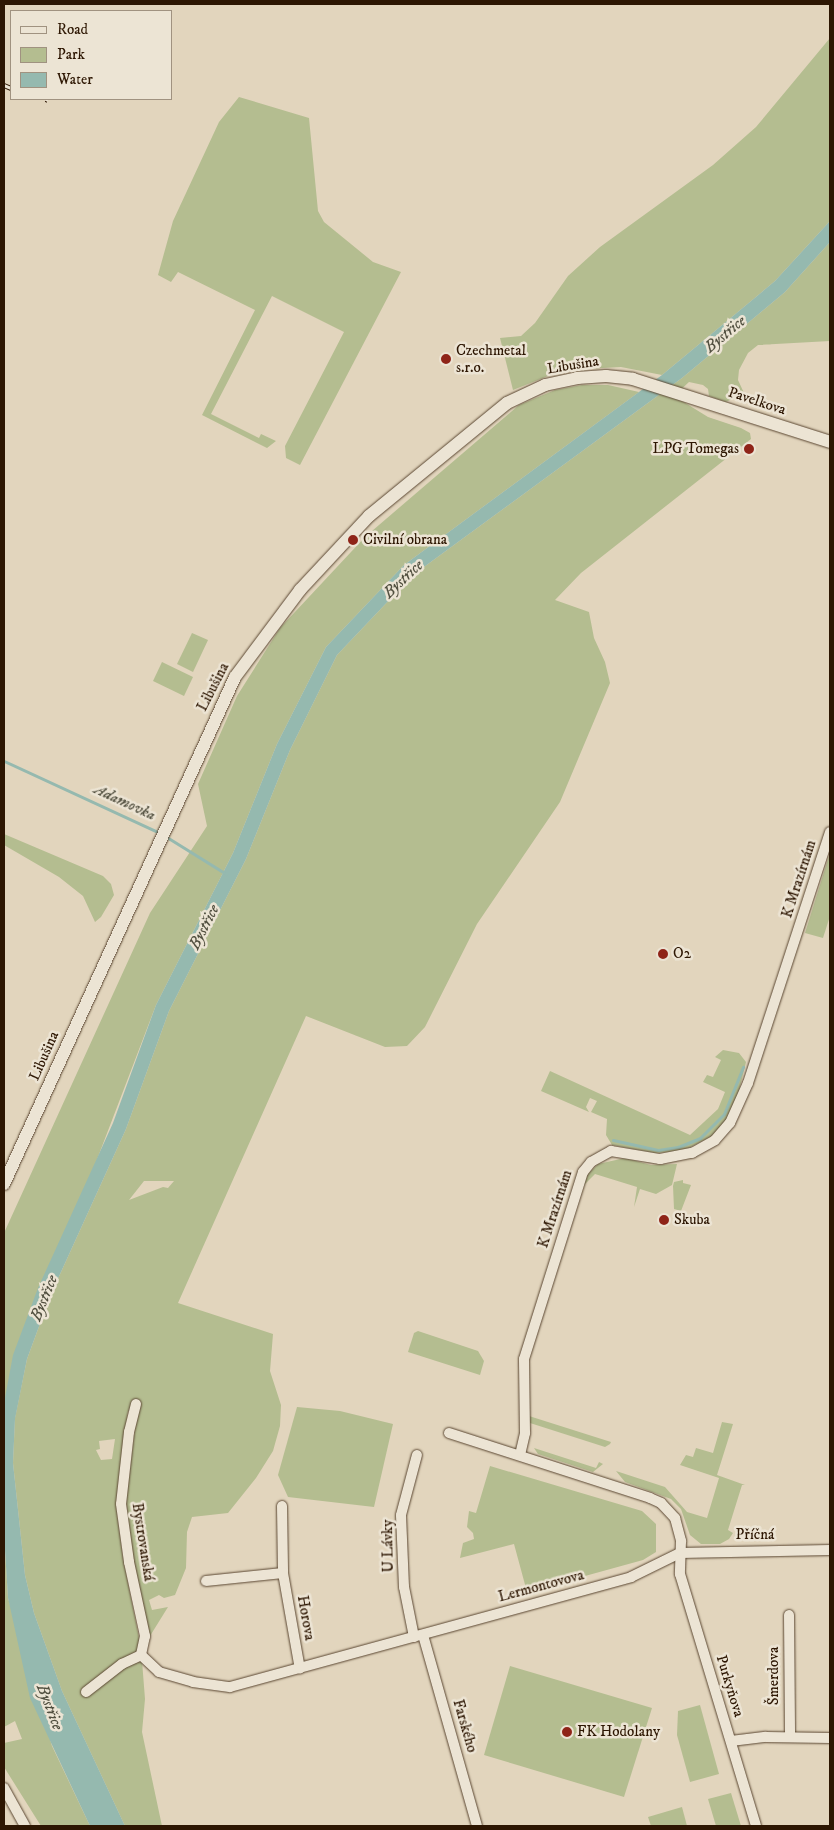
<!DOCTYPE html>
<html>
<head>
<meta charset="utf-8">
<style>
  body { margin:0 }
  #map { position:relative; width:834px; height:1830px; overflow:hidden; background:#e2d5bd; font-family:"IM FELL DW Pica",serif }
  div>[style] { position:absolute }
  .green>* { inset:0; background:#b4bd90 }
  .water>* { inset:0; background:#95b9af }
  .stream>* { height:3px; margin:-1.5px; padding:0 1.5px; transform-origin:1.5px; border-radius:1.5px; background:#95b9af }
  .roads { filter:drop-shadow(0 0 1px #5a4631) drop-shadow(0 0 1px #5a4631) }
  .minor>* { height:10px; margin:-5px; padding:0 5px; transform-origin:5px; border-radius:5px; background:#ece4d4 }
  .tertiary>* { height:12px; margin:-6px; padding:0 6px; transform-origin:6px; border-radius:6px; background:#ece4d4 }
  .rail>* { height:5px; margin-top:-2.5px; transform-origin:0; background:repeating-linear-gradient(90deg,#ece4d4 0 9px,#2d1602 0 18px); box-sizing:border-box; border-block:1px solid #2d1602 }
  .dots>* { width:14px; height:14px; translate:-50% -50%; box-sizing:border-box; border:2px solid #ece4d4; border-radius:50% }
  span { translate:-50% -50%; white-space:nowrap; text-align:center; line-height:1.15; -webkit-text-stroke:5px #ece4d4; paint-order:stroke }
  .poi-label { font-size:15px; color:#2d1602 }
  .left { translate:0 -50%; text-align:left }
  .right { translate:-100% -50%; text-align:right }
  .street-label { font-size:15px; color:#2d1602 }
  .water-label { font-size:16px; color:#514f3f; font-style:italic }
  .frame { position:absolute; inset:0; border:5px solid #2d1602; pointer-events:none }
  .legend { position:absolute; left:10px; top:10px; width:162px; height:90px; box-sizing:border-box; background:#ece4d4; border:1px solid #a09280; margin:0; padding:6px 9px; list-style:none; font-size:15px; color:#2d1602 }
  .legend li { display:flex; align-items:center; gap:10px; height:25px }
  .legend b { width:25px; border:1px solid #a09280 }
</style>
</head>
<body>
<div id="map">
  <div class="green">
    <div style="clip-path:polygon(830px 38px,830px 221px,775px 281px,662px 375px,621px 367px,583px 369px,553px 374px,513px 390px,500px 338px,521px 336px,535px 323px,568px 276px,600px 247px,713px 165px,756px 127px)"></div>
    <div style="clip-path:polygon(239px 97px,309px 118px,318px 211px,324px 222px,373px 262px,401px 272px,300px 465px,286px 458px,285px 446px,344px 332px,272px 296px,211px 414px,259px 438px,261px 434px,276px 441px,267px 448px,202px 415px,255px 310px,178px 272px,171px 282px,158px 275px,173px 221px,219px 122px)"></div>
    <div style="clip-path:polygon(evenodd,830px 242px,830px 341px,758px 345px,748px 353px,739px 370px,738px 380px,744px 393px,726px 402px,709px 396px,708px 389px,703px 385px,689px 382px,674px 396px,708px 417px,741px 428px,750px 433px,751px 439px,581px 573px,555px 600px,589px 612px,594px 638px,605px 662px,610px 683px,560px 802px,477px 924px,425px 1027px,407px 1046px,385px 1047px,306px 1016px,178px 1303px,273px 1334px,270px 1371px,281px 1405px,280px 1426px,273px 1451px,256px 1478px,228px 1513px,192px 1517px,187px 1532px,186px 1568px,175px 1595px,164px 1598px,159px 1595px,149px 1600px,152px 1610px,168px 1607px,150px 1636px,133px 1557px,126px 1502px,137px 1412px,128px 1411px,116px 1504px,123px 1558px,141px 1648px,145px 1699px,142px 1732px,162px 1826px,125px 1826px,62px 1691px,34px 1613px,25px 1575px,13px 1463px,15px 1418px,27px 1359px,51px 1294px,126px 1129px,169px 1011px,246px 859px,290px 750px,337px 655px,413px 575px,682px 378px,785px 292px,830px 242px,144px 1181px,174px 1181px,168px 1188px,163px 1187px,129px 1200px,144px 1181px,830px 242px,115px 1439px,112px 1459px,101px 1460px,96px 1450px,100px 1449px,99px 1441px,115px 1439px)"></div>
    <div style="clip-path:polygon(582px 385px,608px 385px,639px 392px,404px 565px,326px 647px,277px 744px,233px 853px,156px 1005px,4px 1403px,4px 1233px,150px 913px,207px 826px,198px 784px,237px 696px,280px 628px,365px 537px,519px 405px,555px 390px)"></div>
    <div style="clip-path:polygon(192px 633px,208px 640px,193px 672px,177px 664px)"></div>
    <div style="clip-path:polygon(162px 662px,193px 677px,184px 696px,153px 681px)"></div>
    <div style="clip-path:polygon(4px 834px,103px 876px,111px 884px,114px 895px,101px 917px,95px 922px,83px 896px,59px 877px,4px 845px)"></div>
    <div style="clip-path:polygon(830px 853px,830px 916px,823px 938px,805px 933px)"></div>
    <div style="clip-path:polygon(723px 1050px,739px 1053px,746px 1062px,737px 1099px,727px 1119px,712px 1136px,683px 1151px,655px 1153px,612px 1145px,606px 1135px,607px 1119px,591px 1112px,597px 1101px,590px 1098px,586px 1107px,589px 1112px,541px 1091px,550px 1071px,690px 1135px,718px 1109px,725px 1092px,703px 1082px,707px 1075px,713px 1077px,721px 1060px,715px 1057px)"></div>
    <div style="clip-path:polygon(625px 1158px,651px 1165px,677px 1164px,672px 1185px,656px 1194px,640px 1189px,634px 1207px,637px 1187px,595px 1174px,583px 1186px,588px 1174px,598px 1164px)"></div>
    <div style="clip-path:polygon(683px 1180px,683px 1183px,691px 1185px,681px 1211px,674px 1209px,673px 1186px,674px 1182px)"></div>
    <div style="clip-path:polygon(418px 1331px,478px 1351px,484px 1361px,480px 1375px,408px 1352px,414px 1333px)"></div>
    <div style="clip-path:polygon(297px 1407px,340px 1411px,393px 1424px,374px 1507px,288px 1497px,278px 1475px)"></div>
    <div style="clip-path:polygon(529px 1416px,611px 1442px,610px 1444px,605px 1447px,530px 1423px)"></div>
    <div style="clip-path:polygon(722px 1422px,733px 1424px,717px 1475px,745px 1485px,742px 1485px,728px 1530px,733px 1533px,729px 1539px,720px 1544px,701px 1544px,690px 1535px,681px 1509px,671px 1499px,625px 1482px,616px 1471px,665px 1487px,687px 1512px,707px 1518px,719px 1478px,680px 1465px,686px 1455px,693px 1457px,696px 1448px,713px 1453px)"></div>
    <div style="clip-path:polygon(534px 1448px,596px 1468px,599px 1462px,603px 1464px,593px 1472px,538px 1454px)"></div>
    <div style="clip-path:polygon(490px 1466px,642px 1511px,656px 1524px,656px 1552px,643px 1560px,527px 1592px,514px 1544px,460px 1558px,463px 1543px,474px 1539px,473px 1533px,467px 1527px,469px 1511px,476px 1513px)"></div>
    <div style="clip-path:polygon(4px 1535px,8px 1598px,52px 1746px,90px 1826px,41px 1826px,4px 1767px,4px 1743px,22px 1739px,15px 1721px,4px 1727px)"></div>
    <div style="clip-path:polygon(510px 1666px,652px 1708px,624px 1797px,484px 1755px)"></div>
    <div style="clip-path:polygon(700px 1705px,719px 1774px,690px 1782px,677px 1735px,678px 1711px)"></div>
    <div style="clip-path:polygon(731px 1793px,741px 1826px,716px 1826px,708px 1799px)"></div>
    <div style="clip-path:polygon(682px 1807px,687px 1826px,651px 1826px,648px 1817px)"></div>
  </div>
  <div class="water">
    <div style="clip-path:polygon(830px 221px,830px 242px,785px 292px,682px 378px,413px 575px,337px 655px,290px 750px,246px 859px,169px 1011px,126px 1129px,51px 1294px,27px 1359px,15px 1419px,13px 1463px,25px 1575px,34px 1613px,62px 1691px,125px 1826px,90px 1826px,30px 1698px,8px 1598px,4px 1535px,4px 1403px,13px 1355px,38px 1288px,113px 1123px,156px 1005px,233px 853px,277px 744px,326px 647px,404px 565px,662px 375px,775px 281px)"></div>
  </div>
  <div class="stream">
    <div style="left:4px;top:761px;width:172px;rotate:24.8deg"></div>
    <div style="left:165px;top:836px;width:72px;rotate:31.9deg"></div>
    <div style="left:613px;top:1140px;width:46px;rotate:12.5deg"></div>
    <div style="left:658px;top:1150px;width:20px;rotate:-9deg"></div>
    <div style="left:678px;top:1147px;width:24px;rotate:-22deg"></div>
    <div style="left:700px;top:1138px;width:34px;rotate:-45deg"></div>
    <div style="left:724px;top:1114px;width:51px;rotate:-68deg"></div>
  </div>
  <div class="roads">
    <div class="minor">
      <div style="left:136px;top:1404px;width:29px;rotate:104deg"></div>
      <div style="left:129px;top:1432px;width:72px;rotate:96.3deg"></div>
      <div style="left:121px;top:1504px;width:59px;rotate:82.1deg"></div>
      <div style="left:129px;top:1562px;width:76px;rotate:77.8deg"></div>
      <div style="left:145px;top:1636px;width:19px;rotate:102deg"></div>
      <div style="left:449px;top:1433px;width:211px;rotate:17.9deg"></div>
      <div style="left:650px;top:1498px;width:12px;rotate:24deg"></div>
      <div style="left:661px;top:1503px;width:21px;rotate:47deg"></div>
      <div style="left:675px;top:1518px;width:24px;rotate:75deg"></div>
      <div style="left:681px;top:1541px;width:33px;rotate:92deg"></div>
      <div style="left:680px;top:1574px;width:263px;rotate:73.2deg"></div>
      <div style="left:520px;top:1455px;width:23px;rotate:-77deg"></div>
      <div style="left:525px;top:1433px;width:74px;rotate:-90.8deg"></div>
      <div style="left:524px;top:1359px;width:196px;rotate:-72.5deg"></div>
      <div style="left:583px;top:1172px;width:13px;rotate:-51deg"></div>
      <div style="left:591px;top:1162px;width:23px;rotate:-29deg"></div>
      <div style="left:611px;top:1151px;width:50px;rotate:9.3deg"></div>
      <div style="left:660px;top:1159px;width:33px;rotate:-11deg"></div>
      <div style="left:692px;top:1153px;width:26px;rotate:-29deg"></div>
      <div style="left:715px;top:1140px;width:23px;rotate:-49deg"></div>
      <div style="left:730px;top:1123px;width:44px;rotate:-65.8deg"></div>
      <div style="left:748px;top:1083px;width:264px;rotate:-71.9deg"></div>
      <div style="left:282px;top:1506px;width:67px;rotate:89.1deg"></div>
      <div style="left:283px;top:1573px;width:97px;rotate:80deg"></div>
      <div style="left:206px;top:1581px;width:77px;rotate:-5.9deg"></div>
      <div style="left:789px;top:1615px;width:122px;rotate:89.5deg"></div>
      <div style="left:423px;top:1635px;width:198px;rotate:74.2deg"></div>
      <div style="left:414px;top:1637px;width:51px;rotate:-101.3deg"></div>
      <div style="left:404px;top:1587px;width:72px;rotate:-92.4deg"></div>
      <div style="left:401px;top:1515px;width:62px;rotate:-75.1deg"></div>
      <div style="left:141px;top:1655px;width:25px;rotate:43deg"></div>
      <div style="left:159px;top:1672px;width:35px;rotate:16deg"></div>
      <div style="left:193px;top:1682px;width:37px;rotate:8deg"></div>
      <div style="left:230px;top:1687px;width:416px;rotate:-15.3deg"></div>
      <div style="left:631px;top:1577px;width:55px;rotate:-26.1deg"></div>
      <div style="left:680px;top:1553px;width:150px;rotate:-1.1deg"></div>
      <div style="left:86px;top:1692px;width:46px;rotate:-37.9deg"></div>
      <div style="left:122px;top:1664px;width:21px;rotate:-25deg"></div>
      <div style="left:731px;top:1741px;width:35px;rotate:-7deg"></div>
      <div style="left:766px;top:1737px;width:64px;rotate:0.9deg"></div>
      <div style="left:4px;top:1788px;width:43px;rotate:61.1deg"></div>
    </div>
    <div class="tertiary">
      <div style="left:4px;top:1184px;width:557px;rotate:-65.5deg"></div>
      <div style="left:235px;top:677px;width:109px;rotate:-53.2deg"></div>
      <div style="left:300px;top:590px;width:101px;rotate:-47deg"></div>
      <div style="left:369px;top:516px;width:178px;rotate:-39.3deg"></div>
      <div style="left:507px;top:403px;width:42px;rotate:-25.3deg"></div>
      <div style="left:545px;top:385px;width:33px;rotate:-12deg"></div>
      <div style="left:577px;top:378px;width:29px;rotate:-4deg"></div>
      <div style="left:606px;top:376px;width:27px;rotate:6deg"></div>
      <div style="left:633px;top:379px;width:207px;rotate:17.7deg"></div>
    </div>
  </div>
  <div class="rail">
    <div style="left:4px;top:85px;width:8px;rotate:23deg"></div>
    <div style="left:46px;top:99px;width:2px;rotate:27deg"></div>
  </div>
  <div class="dots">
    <div style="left:446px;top:359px;background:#8f2418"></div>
    <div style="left:749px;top:449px;background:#8f2418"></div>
    <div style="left:353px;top:540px;background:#8f2418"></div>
    <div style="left:663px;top:954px;background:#8f2418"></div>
    <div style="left:664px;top:1220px;background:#8f2418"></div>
    <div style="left:567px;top:1732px;background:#8f2418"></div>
  </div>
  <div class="poi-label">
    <span class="left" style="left:456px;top:359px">Czechmetal<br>s.r.o.</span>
    <span class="right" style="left:739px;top:449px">LPG Tomegas</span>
    <span class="left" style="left:363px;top:540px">Civilní obrana</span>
    <span class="left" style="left:673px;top:954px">O2</span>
    <span class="left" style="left:674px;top:1220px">Skuba</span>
    <span class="left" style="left:577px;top:1732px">FK Hodolany</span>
  </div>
  <div class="street-label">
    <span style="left:573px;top:365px;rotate:-9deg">Libušina</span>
    <span style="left:757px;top:401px;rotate:18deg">Pavelkova</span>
    <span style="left:213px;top:687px;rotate:-63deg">Libušina</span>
    <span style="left:799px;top:879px;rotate:-72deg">K Mrazírnám</span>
    <span style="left:44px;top:1056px;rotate:-66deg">Libušina</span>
    <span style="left:555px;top:1209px;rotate:-72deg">K Mrazírnám</span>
    <span style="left:755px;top:1535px">Příčná</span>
    <span style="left:143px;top:1542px;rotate:81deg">Bystrovanská</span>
    <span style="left:388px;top:1546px;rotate:-91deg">U Lávky</span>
    <span style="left:541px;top:1586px;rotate:-15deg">Lermontovova</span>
    <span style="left:306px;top:1618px;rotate:80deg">Horova</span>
    <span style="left:774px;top:1676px;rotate:-90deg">Šmerdova</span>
    <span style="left:730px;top:1686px;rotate:73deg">Purkyňova</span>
    <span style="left:465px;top:1726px;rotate:74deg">Farského</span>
  </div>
  <div class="water-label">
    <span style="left:725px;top:334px;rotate:-40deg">Bystřice</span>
    <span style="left:403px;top:579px;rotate:-43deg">Bystřice</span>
    <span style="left:125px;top:802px;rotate:25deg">Adamovka</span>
    <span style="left:204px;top:927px;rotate:-63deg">Bystřice</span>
    <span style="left:44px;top:1298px;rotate:-68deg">Bystřice</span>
    <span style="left:50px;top:1707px;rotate:69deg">Bystřice</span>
  </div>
  <div class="frame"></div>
  <ul class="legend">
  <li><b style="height:6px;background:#ece4d4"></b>Road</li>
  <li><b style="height:14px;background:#b4bd90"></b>Park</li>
  <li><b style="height:14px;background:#95b9af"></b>Water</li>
  </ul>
</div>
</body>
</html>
